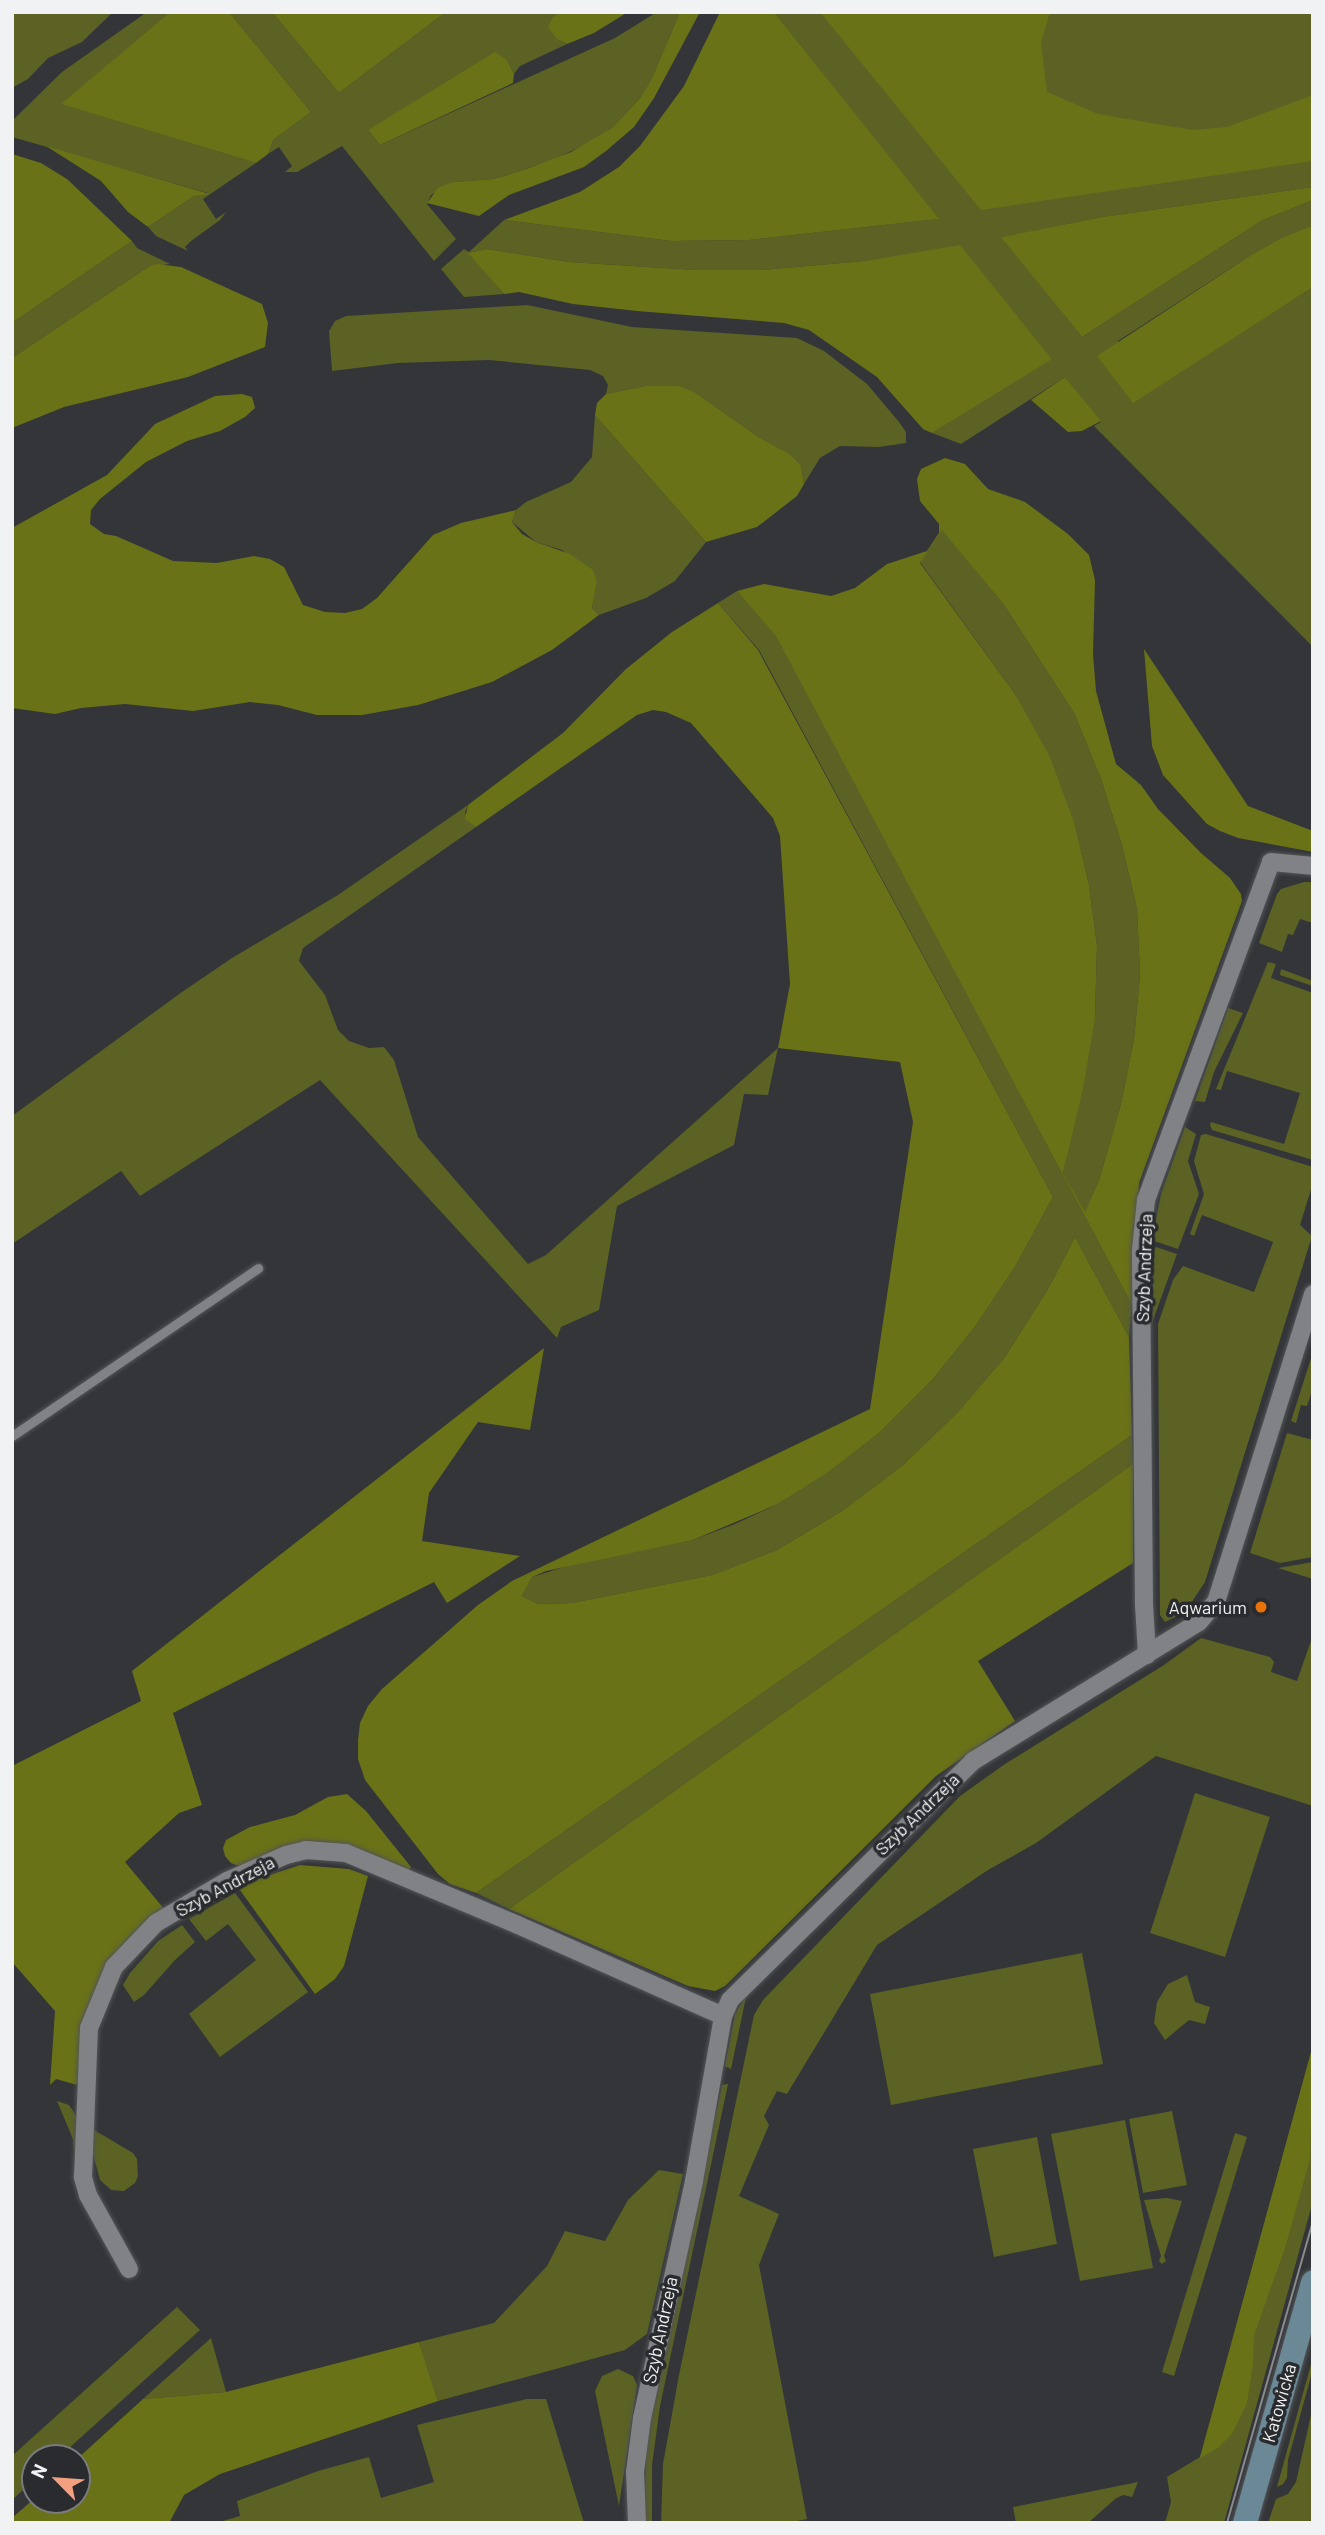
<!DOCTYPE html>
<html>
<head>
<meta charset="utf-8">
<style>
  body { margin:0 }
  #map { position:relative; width:1325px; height:2535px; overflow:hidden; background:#333538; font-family:Barlow,sans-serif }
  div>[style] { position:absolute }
  .green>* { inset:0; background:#5b6224 }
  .forest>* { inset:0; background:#6a7217 }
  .roads { filter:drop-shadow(0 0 2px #525456) drop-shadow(0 0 2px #525456) }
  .lane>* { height:9px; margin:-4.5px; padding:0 4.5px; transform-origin:4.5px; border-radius:4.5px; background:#808286 }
  .street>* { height:18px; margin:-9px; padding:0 9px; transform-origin:9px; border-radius:9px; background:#808286 }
  .secondary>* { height:24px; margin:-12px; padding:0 12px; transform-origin:12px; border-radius:12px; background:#6a8896 }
  .tram>* { height:2px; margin:-1px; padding:0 1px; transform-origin:1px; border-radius:1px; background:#898b8d }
  .dots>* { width:19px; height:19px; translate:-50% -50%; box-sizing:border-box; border:4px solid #292b2e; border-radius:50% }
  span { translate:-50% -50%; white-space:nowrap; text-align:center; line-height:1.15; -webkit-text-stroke:7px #292b2e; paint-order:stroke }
  .street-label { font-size:18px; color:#f0f2f3 }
  .poi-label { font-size:18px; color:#f0f2f3 }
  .right { translate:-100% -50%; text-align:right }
  .frame { position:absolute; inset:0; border:14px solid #f0f2f3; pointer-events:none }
  .north { position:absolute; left:21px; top:2444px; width:70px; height:70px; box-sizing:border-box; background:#292b2e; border:2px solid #797b7d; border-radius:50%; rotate:295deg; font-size:19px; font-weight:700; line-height:28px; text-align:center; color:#f0f2f3 }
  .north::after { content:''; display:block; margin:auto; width:24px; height:32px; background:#f2a07f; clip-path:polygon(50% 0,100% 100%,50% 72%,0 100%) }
</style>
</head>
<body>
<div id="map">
  <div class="green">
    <div style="clip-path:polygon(12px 12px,113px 12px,82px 42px,48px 58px,28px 79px,12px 88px)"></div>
    <div style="clip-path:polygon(147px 12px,170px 12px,62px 104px,256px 163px,203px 199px,216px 219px,226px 212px,220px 220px,191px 241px,185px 247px,188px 251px,156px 236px,148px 227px,194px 196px,208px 193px,12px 137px,12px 121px,62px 72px)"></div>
    <div style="clip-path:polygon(229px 12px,272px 12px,339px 93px,446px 12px,560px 12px,553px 17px,557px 39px,567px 44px,520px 66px,514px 74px,507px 60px,368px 130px,380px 145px,615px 38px,657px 12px,680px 12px,652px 78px,640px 98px,612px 128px,595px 140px,550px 161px,494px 179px,453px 182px,431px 195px,427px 204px,456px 239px,434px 261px,342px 146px,297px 172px,285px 172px,292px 166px,279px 147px,268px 154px,273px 140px,311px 112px)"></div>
    <div style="clip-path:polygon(774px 12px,1313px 12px,1313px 187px,1102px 217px,1002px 237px,1082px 337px,1261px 221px,1313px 200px,1313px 225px,1281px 238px,1251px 255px,1118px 341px,1133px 402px,1313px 287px,1313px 647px,1094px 426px,1101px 422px,1065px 377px,961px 444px,932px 433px,1051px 358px,960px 246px,864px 261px,761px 270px,696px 270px,569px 262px,487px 249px,469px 253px,504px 294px,464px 297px,441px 269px,464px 249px,469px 252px,504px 220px,671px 241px,749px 240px,938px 219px)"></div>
    <div style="clip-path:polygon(132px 241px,137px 248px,170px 264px,148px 267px,12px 358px,12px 323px)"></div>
    <div style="clip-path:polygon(527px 305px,632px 327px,797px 338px,824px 351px,867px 384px,899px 422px,906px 432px,906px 443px,879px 447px,840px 446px,820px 458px,804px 484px,801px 465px,790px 454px,757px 436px,696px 393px,645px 386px,606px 394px,608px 385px,603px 376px,590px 370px,489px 360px,398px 363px,332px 371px,329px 331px,335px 321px,346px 316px)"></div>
    <div style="clip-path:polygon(595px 415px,706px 542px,675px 581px,646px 598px,599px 615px,592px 608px,597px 582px,562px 550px,536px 542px,512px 522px,516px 510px,526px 502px,571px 482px,592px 457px)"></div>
    <div style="clip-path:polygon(942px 529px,1004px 605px,1074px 713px,1101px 779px,1122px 845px,1137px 909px,1140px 975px,1134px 1039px,1121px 1104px,1099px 1180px,1085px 1213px,1063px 1173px,1095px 1017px,1097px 946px,1089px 885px,1075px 825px,1015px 694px,920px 562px)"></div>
    <div style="clip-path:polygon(737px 591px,776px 635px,1132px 1305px,1129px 1337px,1075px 1237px,1048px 1289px,1005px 1357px,957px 1413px,903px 1465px,842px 1511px,777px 1550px,712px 1575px,572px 1603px,538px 1604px,522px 1596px,532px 1577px,574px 1564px,693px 1540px,735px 1524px,778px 1504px,826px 1474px,878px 1434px,933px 1379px,974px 1328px,1015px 1267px,1053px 1197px,759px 650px,718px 603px)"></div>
    <div style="clip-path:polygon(468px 805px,465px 813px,476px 827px,303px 948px,299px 961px,325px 995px,338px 1030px,349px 1041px,369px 1048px,384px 1047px,394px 1060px,418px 1137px,528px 1264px,546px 1255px,778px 1048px,768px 1095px,744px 1094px,734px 1145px,617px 1206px,599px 1310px,561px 1327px,557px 1338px,320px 1080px,140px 1196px,121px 1171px,12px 1244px,12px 1116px,182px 992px,232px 958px,338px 895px)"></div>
    <div style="clip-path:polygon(1304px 882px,1313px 882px,1313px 923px,1300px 919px,1293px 935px,1288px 934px,1282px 952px,1259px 943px,1277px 894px,1281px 889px)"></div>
    <div style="clip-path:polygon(1268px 962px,1276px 964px,1271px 978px,1313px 993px,1313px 1160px,1212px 1130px,1210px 1125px,1211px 1122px,1284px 1144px,1300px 1093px,1227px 1071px,1221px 1090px,1216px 1089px)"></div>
    <div style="clip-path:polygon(1281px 969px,1313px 981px,1313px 986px,1280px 975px)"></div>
    <div style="clip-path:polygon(1228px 1008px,1243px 1013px,1214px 1072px,1205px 1102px,1195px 1101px)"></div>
    <div style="clip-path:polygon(1185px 1127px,1196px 1134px,1188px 1161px,1199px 1194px,1178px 1249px,1154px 1241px,1155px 1223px,1161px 1194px)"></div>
    <div style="clip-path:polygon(1206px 1134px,1313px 1167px,1313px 1183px,1300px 1225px,1312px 1236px,1205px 1582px,1185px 1612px,1165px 1622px,1160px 1615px,1158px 1324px,1173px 1280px,1183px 1266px,1254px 1292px,1273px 1242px,1202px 1215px,1194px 1236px,1190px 1234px,1204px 1194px,1194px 1161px,1201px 1135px)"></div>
    <div style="clip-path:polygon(1156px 1247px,1177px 1254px,1152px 1323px,1154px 1249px)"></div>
    <div style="clip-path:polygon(1313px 1352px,1313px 1388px,1307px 1406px,1301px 1405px,1296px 1423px,1291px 1421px)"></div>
    <div style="clip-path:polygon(1287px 1433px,1313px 1440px,1313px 1557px,1280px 1563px,1250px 1553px)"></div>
    <div style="clip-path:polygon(1132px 1435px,1133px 1464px,509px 1909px,476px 1893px)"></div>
    <div style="clip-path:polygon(1313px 1562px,1313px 1579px,1278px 1568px)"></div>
    <div style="clip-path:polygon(1313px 1635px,1313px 1806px,1156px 1756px,1036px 1843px,988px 1870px,877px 1945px,787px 2094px,777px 2091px,764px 2116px,769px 2125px,739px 2196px,779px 2214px,759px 2265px,807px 2519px,787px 2523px,661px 2523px,663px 2464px,679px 2375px,754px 2015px,763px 2000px,960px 1796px,1005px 1764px,1164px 1665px,1201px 1638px,1270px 1657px,1274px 1662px,1271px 1672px,1297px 1681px)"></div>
    <div style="clip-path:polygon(1195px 1793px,1270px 1817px,1225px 1957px,1150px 1933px)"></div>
    <div style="clip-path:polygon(235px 1893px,308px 1992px,220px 2057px,189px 2014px,256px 1960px,228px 1924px,206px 1941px,189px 1919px)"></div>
    <div style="clip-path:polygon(182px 1925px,195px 1942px,175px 1960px,144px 1995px,134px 2002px,123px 1985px,130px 1973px,158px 1941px)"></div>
    <div style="clip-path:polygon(1082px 1953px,1103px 2064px,891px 2105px,870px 1994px)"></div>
    <div style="clip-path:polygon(1187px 1975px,1195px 2002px,1210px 2007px,1205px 2024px,1189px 2020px,1165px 2040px,1154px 2023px,1157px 2002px,1168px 1984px)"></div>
    <div style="clip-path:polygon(745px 1997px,746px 1997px,731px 2069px,725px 2066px,735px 2014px)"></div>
    <div style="clip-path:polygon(1313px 2045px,1313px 2201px,1224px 2523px,1165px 2523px,1171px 2502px,1167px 2477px,1200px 2457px)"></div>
    <div style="clip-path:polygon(728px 2084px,660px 2406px,652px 2465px,652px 2523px,644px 2523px,646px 2456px,653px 2404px,722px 2085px)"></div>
    <div style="clip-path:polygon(57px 2101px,69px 2105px,77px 2117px,80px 2169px,122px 2273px,79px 2198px,73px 2139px)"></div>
    <div style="clip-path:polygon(1172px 2111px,1187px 2185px,1143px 2193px,1129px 2119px)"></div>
    <div style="clip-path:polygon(1125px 2120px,1153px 2268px,1080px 2281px,1051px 2134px)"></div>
    <div style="clip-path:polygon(94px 2130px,133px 2153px,137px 2159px,138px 2176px,135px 2183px,124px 2191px,111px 2190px,100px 2180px,93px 2154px)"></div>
    <div style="clip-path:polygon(1235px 2133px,1247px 2137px,1174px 2376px,1162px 2372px)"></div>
    <div style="clip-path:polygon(1037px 2137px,1057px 2244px,994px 2257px,973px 2149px)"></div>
    <div style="clip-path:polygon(659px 2170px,683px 2174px,647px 2334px,625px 2350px,438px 2401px,419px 2342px,494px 2323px,547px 2266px,565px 2231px,605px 2241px,628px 2200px)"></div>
    <div style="clip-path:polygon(1167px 2198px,1182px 2201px,1164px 2256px,1166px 2261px,1162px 2264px,1159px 2261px,1161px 2256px,1144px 2200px)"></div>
    <div style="clip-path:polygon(177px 2307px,200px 2330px,58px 2458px,35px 2458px,35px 2479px,12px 2500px,12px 2456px)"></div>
    <div style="clip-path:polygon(211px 2338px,226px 2392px,143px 2399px)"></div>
    <div style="clip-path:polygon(1313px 2357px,1313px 2369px,1288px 2460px,1287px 2478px,1283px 2484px,1277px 2487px)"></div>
    <div style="clip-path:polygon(618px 2369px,633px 2376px,637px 2385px,619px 2506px,595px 2391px,602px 2376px)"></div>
    <div style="clip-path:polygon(527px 2399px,546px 2399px,584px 2523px,216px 2523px,240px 2516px,237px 2501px,318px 2471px,369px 2457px,381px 2498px,434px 2482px,417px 2425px)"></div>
    <div style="clip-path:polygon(1313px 2406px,1313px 2523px,1268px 2523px,1276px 2499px,1288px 2494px,1296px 2482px)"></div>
    <div style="clip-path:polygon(1138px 2482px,1132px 2497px,1123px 2495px,1115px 2499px,1088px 2523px,1016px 2523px,1013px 2507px)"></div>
  </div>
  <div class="forest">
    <div style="clip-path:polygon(170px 12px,229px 12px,311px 112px,273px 140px,268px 154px,256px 163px,61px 104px)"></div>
    <div style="clip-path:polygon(272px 12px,446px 12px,339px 93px)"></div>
    <div style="clip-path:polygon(560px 12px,628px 12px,594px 33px,567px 44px,557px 39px,548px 27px,553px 17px)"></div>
    <div style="clip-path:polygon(680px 12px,700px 12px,654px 98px,634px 127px,606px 151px,584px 167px,509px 195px,479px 216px,427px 203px,438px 188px,453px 182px,494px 179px,532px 167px,571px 152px,612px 128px,640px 98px,652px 78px)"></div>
    <div style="clip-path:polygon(720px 12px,774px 12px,939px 219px,749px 240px,671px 241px,504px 220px,580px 192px,619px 167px,640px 146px,684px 86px)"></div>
    <div style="clip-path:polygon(820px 12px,1050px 12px,1041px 43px,1047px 92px,1098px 114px,1193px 130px,1227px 127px,1313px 95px,1313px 161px,981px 210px)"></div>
    <div style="clip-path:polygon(495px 52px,507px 60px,514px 74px,513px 83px,380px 145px,368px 130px)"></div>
    <div style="clip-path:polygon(46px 146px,210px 194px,211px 194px,194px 196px,148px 227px,128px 212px,101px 181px)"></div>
    <div style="clip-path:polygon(12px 154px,41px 163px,67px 179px,132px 241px,12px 323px)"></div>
    <div style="clip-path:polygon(1313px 187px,1313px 200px,1261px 221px,1082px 337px,1001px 237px,1102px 217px)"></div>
    <div style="clip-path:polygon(1313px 225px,1313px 287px,1133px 403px,1097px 356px,1251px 255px,1281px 238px)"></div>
    <div style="clip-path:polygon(960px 245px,1052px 359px,932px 433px,923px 429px,877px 377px,809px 330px,784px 323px,637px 311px,573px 304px,519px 292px,504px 294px,468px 253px,487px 249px,569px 262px,696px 270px,761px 270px,864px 261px)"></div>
    <div style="clip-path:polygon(157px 264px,181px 267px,262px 304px,268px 323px,265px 347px,188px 377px,64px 407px,12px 428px,12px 358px,148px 267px)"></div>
    <div style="clip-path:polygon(1065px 377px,1101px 421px,1082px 431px,1068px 432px,1031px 400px)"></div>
    <div style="clip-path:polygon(645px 386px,679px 386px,696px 393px,757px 436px,790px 454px,801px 465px,804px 484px,797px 496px,757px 527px,706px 542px,595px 415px,597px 403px,606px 394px)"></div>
    <div style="clip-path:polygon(242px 394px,252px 397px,255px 408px,245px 417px,220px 431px,187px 441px,146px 462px,100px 499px,91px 510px,90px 524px,104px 534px,116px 536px,173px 561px,217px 563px,254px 556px,270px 559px,284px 567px,303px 605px,325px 612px,345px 613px,362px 609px,377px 598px,433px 535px,461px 523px,516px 510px,512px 522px,522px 534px,536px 542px,570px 554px,593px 570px,597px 582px,592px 608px,599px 615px,552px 650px,492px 682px,418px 705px,362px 715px,317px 715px,278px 705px,250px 702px,193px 711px,125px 704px,81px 708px,55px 714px,12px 708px,12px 528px,107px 475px,155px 424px,215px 396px)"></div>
    <div style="clip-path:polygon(evenodd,945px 458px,965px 464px,988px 489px,1025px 502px,1068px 534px,1089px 555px,1095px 580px,1093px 654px,1096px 691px,1116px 764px,1141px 785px,1158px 809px,1201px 853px,1230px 878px,1241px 894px,1242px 901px,1139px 1183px,1132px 1305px,776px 636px,737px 591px,764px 584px,831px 596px,855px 588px,887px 564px,927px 551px,939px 533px,939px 524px,920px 501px,917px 479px,921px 469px,945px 458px,942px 530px,1004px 605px,1074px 713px,1101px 779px,1122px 845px,1137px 909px,1140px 975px,1134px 1039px,1121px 1104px,1099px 1180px,1085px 1212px,1063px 1173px,1083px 1089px,1095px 1018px,1097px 946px,1089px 885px,1075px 825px,1050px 757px,1015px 694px,920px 563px,942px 530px)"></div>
    <div style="clip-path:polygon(718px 603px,758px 650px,1053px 1197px,1015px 1267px,974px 1328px,933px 1379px,878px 1434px,826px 1474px,778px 1504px,693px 1540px,546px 1571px,532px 1577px,522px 1596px,538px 1604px,572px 1603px,712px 1575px,777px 1550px,842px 1511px,903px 1465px,957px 1413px,1005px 1357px,1048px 1289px,1075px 1237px,1129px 1337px,1132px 1435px,476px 1893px,450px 1884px,438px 1874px,365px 1780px,358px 1759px,358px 1740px,360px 1723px,368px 1706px,382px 1689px,478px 1605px,512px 1581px,870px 1409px,913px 1122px,900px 1062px,778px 1048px,790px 984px,780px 836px,773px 818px,691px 723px,666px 712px,653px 710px,637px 715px,476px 827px,465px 819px,468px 805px,563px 733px,626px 669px,672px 632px)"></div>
    <div style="clip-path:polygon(1144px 649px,1248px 806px,1313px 831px,1313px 852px,1238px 838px,1220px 831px,1207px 824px,1163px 775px,1152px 746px)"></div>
    <div style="clip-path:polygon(544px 1348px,530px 1430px,478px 1422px,429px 1493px,422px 1541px,520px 1556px,447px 1603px,434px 1582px,173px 1713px,202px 1805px,179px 1813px,125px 1862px,165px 1910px,104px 1969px,87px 2010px,80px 2078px,77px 2085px,56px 2079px,50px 2085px,55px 2011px,12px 1962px,12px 1766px,141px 1701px,132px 1671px)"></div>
    <div style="clip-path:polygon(1133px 1464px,1133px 1563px,978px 1661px,1015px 1721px,936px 1776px,725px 1986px,715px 1991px,688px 1986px,509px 1909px)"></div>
    <div style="clip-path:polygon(347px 1794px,366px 1811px,411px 1867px,408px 1871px,347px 1848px,239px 1866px,231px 1863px,225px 1856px,223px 1848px,226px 1840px,250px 1827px,295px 1815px,328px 1797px)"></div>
    <div style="clip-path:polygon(300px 1865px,349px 1869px,368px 1876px,344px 1966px,335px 1979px,315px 1994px,237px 1886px)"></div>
    <div style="clip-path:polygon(1313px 2045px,1310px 2159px,1285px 2248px,1254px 2335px,1253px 2364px,1247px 2403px,1232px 2434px,1218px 2448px,1200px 2458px)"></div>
    <div style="clip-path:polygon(419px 2342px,438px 2401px,220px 2474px,184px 2495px,169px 2523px,12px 2523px,12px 2518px,35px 2498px,77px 2500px,77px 2459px,143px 2399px,226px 2392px)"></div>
  </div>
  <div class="roads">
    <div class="lane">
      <div style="left:12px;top:1436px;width:298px;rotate:-34.3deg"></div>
    </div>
    <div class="street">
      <div style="left:1147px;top:1655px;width:50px;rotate:-93.4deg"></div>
      <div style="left:1144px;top:1605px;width:355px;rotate:-90.5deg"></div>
      <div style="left:1141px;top:1250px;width:50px;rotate:-84.3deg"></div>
      <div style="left:1146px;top:1200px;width:360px;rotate:-69.7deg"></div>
      <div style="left:1271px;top:862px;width:42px;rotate:5.4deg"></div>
      <div style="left:129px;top:2269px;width:85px;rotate:-119deg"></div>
      <div style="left:88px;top:2195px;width:19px;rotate:-106deg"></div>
      <div style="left:83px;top:2177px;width:149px;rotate:-87.7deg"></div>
      <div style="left:89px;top:2028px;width:66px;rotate:-67.7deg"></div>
      <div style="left:114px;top:1967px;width:61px;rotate:-46.3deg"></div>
      <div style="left:156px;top:1923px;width:82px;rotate:-30.6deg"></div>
      <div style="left:227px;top:1881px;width:64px;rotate:-23.8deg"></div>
      <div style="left:286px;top:1855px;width:21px;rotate:-14deg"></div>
      <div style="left:306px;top:1850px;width:40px;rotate:4.3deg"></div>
      <div style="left:346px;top:1853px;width:186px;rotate:22.7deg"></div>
      <div style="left:518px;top:1925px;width:224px;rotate:23.9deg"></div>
      <div style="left:637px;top:2523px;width:51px;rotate:-92.2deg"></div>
      <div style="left:635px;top:2472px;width:54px;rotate:-82.6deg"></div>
      <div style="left:642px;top:2418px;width:243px;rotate:-77.6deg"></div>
      <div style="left:694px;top:2181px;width:168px;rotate:-80deg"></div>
      <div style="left:723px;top:2016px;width:17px;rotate:-66deg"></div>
      <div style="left:730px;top:2000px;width:341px;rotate:-44.5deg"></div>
      <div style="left:973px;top:1761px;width:265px;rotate:-31.6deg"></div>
      <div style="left:1199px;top:1622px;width:26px;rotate:-50deg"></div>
      <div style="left:1216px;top:1602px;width:323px;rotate:-72.5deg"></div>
    </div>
    <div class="secondary">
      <div style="left:1245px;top:2523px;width:250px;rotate:-74.2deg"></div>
    </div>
  </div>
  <div class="tram">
    <div style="left:1227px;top:2523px;width:313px;rotate:-74.1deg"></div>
  </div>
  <div class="dots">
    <div style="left:1261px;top:1607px;background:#e8710a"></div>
  </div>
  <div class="street-label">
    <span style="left:1144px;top:1268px;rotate:-88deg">Szyb Andrzeja</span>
    <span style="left:917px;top:1814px;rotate:-44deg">Szyb Andrzeja</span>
    <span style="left:225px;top:1886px;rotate:-28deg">Szyb Andrzeja</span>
    <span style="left:660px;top:2330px;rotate:-78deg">Szyb Andrzeja</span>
    <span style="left:1279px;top:2403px;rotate:-74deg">Katowicka</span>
  </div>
  <div class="poi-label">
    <span class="right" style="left:1247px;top:1607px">Aqwarium</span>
  </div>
  <div class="frame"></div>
  <div class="north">N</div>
</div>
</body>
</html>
